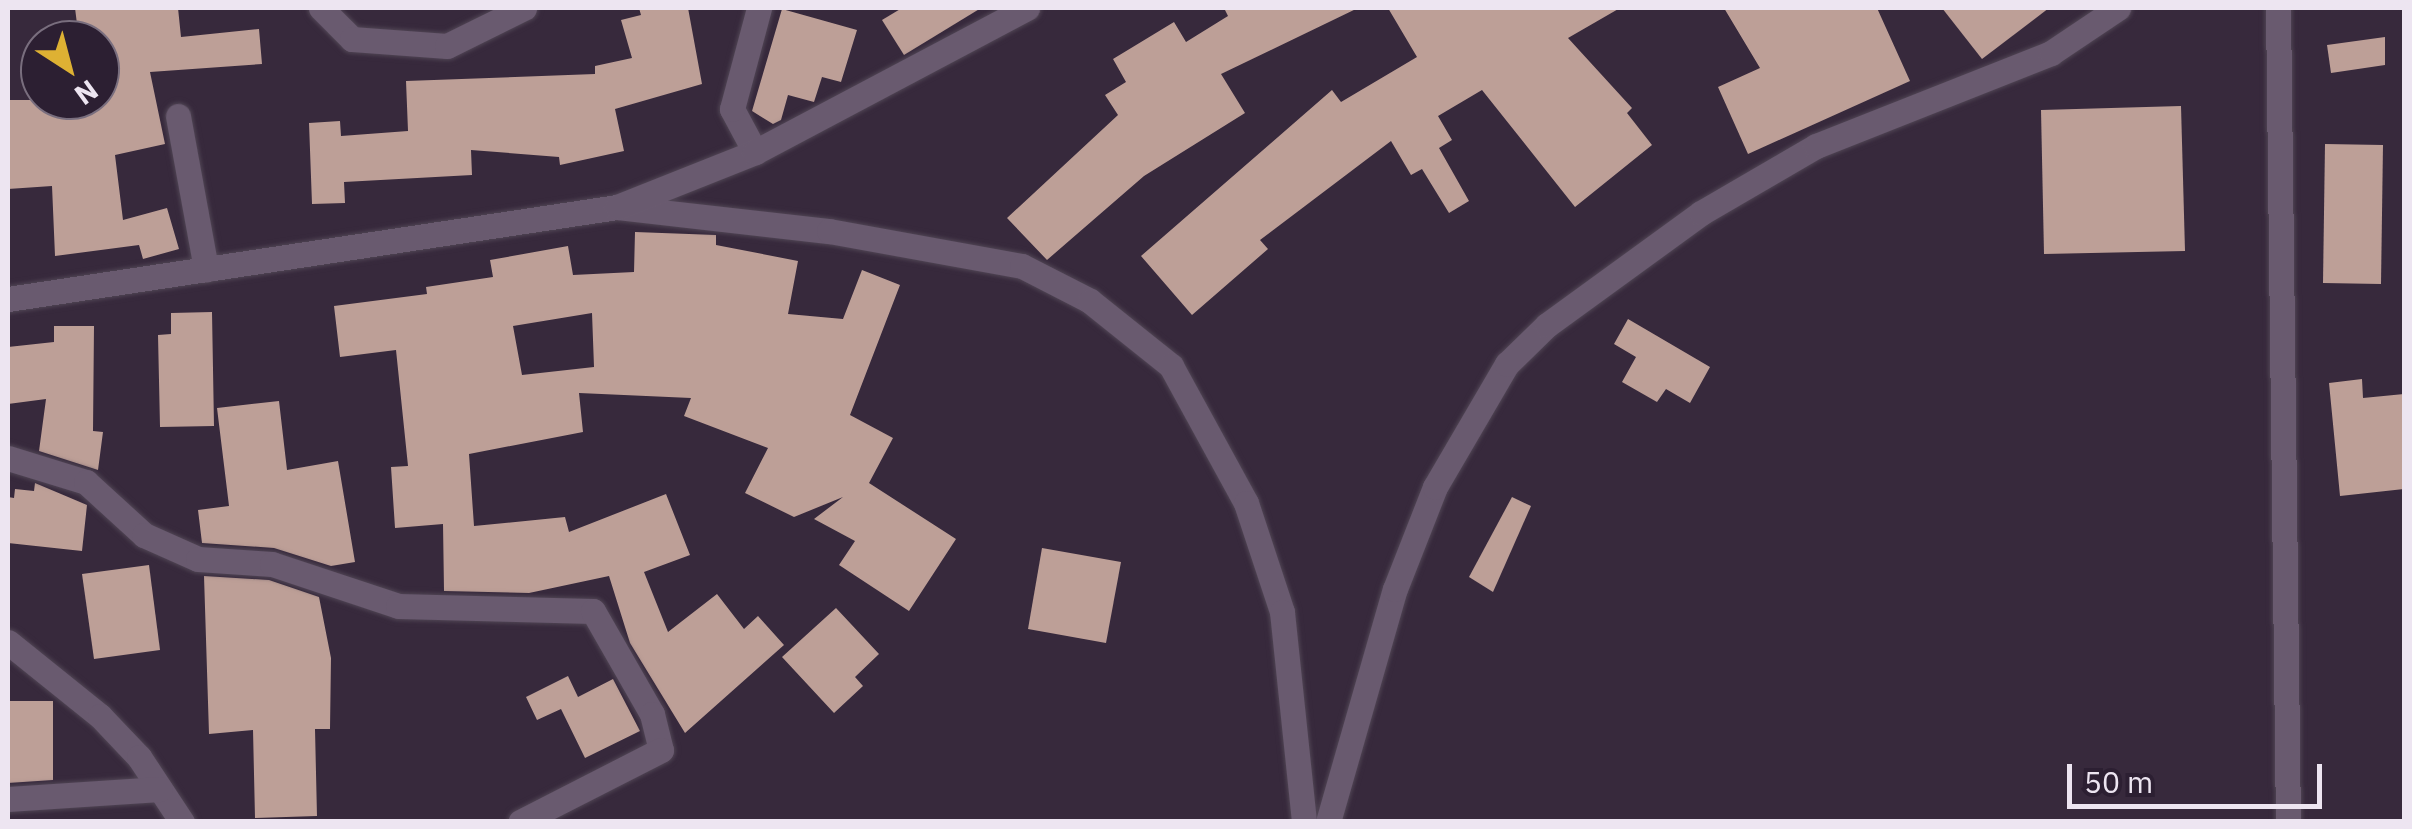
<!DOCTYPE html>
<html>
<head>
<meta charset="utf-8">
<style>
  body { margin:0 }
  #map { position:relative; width:2412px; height:829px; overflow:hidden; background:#37293c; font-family:"IBM Plex Sans",sans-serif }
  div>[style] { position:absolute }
  .building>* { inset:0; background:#bd9f97 }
  .roads { filter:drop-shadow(0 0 2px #504554) drop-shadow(0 0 2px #504554) }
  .minor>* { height:25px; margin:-12.5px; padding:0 12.5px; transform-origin:12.5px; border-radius:12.5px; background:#695a6f }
  .tertiary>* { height:25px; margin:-12.5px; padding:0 12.5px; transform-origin:12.5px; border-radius:12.5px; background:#695a6f }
  .secondary>* { height:25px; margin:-12.5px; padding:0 12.5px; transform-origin:12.5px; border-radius:12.5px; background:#695a6f }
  span { translate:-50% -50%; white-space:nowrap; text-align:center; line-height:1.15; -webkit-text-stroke:10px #2c1f32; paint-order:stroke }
  .frame { position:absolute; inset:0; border:10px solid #ede5f1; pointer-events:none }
  .north { position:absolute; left:20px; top:20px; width:100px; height:100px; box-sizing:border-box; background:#2c1f32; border:2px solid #796e7e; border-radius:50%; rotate:144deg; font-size:28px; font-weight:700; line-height:40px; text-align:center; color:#ede5f1 }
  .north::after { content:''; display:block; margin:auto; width:35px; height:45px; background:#deb133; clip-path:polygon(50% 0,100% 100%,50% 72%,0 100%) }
  .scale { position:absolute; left:2067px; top:764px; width:255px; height:45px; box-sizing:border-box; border:5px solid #ede5f1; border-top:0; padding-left:12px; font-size:30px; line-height:35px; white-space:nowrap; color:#ede5f1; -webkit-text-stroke:8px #2c1f32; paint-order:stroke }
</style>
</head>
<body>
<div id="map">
  <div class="building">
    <div style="clip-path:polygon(75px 8px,178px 8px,181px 37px,259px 29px,262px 64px,150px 72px,165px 144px,115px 155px,123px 220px,167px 208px,179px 249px,143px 259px,139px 245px,55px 256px,52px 186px,8px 189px,8px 100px,100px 100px,100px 40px,79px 40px)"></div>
    <div style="clip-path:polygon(639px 8px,688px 8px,702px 84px,615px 109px,624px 151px,560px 165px,559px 157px,471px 150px,472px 175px,344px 182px,345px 203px,312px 204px,309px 123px,340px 121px,341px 136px,408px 131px,406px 81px,595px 74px,595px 66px,632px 58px,621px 20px,641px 15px)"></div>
    <div style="clip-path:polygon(902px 8px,981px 8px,904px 55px,882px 20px)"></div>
    <div style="clip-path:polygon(1224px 8px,1358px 8px,1221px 74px,1245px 113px,1144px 176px,1047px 260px,1007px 218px,1118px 115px,1105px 95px,1126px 82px,1113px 59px,1174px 22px,1186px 42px,1228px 16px)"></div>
    <div style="clip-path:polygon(1388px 8px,1620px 8px,1568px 38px,1632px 108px,1627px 113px,1652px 145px,1575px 207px,1482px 90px,1438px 116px,1452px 140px,1439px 148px,1469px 201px,1449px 213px,1422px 169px,1411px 175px,1391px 141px,1260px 240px,1268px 249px,1192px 315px,1141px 256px,1332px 90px,1341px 102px,1417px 57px)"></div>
    <div style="clip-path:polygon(1724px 8px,1877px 8px,1910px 81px,1748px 154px,1718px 87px,1760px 68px)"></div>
    <div style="clip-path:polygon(1942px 8px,2049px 8px,1982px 59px)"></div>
    <div style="clip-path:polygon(782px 9px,857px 30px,841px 82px,822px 77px,814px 102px,788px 95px,781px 120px,773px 124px,752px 111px)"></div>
    <div style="clip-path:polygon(2385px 37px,2385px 65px,2331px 73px,2327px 45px)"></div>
    <div style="clip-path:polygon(2181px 106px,2185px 251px,2044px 254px,2041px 110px)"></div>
    <div style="clip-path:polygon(2325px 144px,2383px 145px,2381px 284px,2323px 283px)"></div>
    <div style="clip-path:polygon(evenodd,635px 232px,716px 235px,716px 245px,798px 261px,788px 314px,843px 319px,862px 270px,900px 285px,850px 415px,893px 438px,869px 483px,956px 539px,909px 611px,839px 565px,855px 541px,814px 519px,843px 497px,794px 517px,745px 493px,768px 448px,684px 416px,691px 398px,579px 393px,583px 432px,469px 454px,474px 526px,565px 517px,569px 532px,666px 494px,690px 555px,644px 572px,668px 632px,717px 594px,744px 629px,758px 616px,784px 645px,685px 733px,630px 643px,609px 576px,529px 593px,444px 591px,443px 524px,395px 528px,391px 467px,408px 466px,396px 350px,340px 357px,334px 306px,427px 294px,426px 287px,493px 277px,490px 260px,568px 246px,573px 275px,634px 272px,635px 232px,592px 313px,594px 367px,522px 375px,513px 326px,592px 313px)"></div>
    <div style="clip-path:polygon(212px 312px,214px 426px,160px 427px,158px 335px,171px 334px,171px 313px)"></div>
    <div style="clip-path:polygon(1628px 319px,1710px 367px,1690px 403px,1666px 389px,1657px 402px,1622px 382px,1636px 357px,1614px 344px)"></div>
    <div style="clip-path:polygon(54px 326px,94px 326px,93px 431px,103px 432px,98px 470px,39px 451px,46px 399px,8px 404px,8px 347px,54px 342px)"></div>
    <div style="clip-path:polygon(2362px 379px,2363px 398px,2404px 394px,2404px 489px,2340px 496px,2329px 383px)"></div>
    <div style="clip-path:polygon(279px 401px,287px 470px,338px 461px,355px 562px,331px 566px,274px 548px,202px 543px,198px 510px,229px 506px,217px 408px)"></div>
    <div style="clip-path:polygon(35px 483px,87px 505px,82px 551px,8px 543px,8px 497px,14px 498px,15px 489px,34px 491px)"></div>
    <div style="clip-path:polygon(1512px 497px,1531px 506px,1493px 592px,1469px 577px)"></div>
    <div style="clip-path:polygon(1042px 548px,1121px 562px,1106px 643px,1028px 629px)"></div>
    <div style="clip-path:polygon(149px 565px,160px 650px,94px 659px,82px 574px)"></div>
    <div style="clip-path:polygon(204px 576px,269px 580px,319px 597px,331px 658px,330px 729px,315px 729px,317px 816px,255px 818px,253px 730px,209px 734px)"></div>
    <div style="clip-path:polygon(836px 608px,879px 654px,855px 677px,863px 686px,834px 713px,782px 657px)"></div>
    <div style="clip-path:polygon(568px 676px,578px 697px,613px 679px,640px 731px,585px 758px,561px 709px,537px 720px,526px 697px)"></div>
    <div style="clip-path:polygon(8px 701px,53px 701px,53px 780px,8px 783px)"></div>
  </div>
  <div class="roads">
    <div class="minor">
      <div style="left:321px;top:8px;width:44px;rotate:45deg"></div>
      <div style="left:352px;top:39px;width:95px;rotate:4.2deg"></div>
      <div style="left:447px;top:46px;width:86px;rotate:-26.3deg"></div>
      <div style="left:178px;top:116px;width:156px;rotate:79.6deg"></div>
      <div style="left:755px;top:152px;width:49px;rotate:-118.1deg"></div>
      <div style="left:732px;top:109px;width:105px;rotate:-75deg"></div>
      <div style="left:617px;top:207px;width:213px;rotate:6.5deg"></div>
      <div style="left:829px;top:231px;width:196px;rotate:10.3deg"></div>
      <div style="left:1022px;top:266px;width:76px;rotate:27.2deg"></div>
      <div style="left:1090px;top:301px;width:104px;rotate:38.7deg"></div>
      <div style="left:1171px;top:366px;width:156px;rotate:61.3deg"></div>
      <div style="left:1246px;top:503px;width:115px;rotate:71.7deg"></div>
      <div style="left:1282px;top:612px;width:211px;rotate:84deg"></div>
      <div style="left:8px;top:458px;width:82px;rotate:17.1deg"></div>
      <div style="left:86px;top:482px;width:79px;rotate:42.4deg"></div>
      <div style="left:144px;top:535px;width:59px;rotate:24deg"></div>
      <div style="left:198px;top:559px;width:74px;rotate:3.9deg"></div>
      <div style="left:272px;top:564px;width:133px;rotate:18.4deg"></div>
      <div style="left:398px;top:606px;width:195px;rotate:1.5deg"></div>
      <div style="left:593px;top:611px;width:119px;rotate:60.2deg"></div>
      <div style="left:652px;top:714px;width:37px;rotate:76deg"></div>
      <div style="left:661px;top:750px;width:158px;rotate:152.9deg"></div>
      <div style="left:8px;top:642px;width:118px;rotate:38.8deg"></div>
      <div style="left:100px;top:716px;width:57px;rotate:46.4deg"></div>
      <div style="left:139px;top:757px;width:78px;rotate:56.5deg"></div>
      <div style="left:8px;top:799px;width:152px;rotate:-3.8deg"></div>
      <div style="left:1328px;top:822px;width:242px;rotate:-74deg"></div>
      <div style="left:1395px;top:589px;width:110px;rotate:-68.6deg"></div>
      <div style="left:1435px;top:487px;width:143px;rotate:-59.7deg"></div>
      <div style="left:1507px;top:364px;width:56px;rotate:-44.3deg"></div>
      <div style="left:1547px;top:325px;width:190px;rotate:-36deg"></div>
      <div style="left:1701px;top:213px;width:133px;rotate:-30.2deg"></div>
      <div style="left:1816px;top:146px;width:253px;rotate:-21.6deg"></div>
      <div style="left:2051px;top:53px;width:81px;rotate:-33.9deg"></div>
    </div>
    <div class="tertiary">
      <div style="left:2278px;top:8px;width:814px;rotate:89.3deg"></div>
    </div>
    <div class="secondary">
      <div style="left:8px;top:299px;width:616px;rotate:-8.59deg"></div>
      <div style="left:617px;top:207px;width:149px;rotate:-21.7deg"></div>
      <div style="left:755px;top:152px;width:308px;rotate:-27.9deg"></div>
    </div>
  </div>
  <div class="frame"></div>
  <div class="north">N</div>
  <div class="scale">50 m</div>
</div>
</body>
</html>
